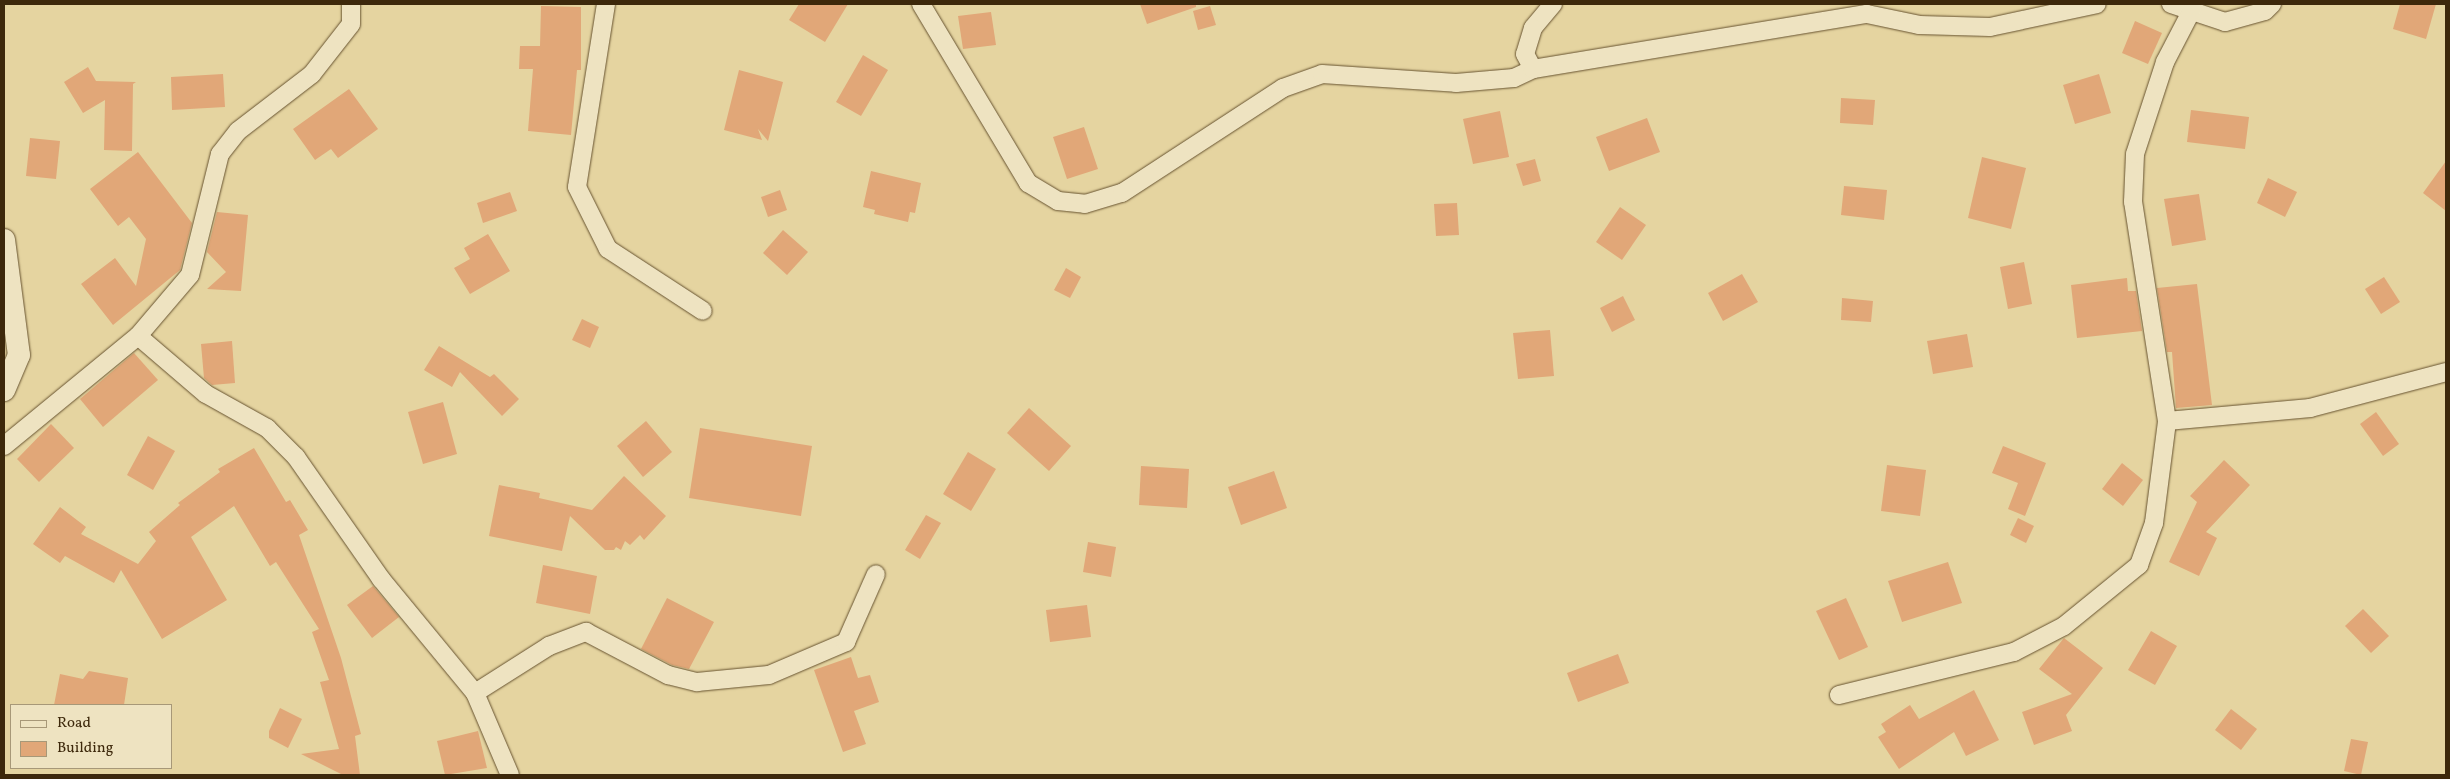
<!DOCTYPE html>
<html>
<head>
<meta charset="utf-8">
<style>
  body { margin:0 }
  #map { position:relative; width:2450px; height:779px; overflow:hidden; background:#e5d4a0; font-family:Vollkorn,serif }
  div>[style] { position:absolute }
  .building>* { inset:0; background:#e1a778 }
  .roads { filter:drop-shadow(0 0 1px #675330) drop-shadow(0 0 1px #675330) }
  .minor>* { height:18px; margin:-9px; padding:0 9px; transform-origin:9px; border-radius:9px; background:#eee3c1 }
  .tertiary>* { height:22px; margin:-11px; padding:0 11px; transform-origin:11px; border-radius:11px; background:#eee3c1 }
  span { translate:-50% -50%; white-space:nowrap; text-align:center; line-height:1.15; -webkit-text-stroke:4px #eee3c1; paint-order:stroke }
  .frame { position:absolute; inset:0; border:5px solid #3d280b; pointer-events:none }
  .legend { position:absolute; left:10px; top:704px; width:162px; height:65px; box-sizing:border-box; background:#eee3c1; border:1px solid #a79878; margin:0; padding:6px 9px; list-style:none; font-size:15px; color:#3d280b }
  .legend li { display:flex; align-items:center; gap:10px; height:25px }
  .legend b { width:25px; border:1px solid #a79878 }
</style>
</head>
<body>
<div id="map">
  <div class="building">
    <div style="clip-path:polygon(799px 4px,848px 4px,825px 42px,789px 20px)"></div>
    <div style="clip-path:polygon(1140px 4px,1196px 4px,1196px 7px,1147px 24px)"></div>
    <div style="clip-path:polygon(2400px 4px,2436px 4px,2426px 39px,2393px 29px)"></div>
    <div style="clip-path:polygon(541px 6px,581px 7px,581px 70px,577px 70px,571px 135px,528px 131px,533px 69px,519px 69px,520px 46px,540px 46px)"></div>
    <div style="clip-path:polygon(1210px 6px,1216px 25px,1198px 30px,1193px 11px)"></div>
    <div style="clip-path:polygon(991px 12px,996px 45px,963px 49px,958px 16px)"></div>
    <div style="clip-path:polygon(2135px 21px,2162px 33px,2148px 64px,2122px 53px)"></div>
    <div style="clip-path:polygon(863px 55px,888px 70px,861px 116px,836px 102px)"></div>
    <div style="clip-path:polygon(88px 67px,96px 81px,136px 82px,133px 84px,132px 151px,104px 150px,105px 100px,83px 113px,64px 82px)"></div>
    <div style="clip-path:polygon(739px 70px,783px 82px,768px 141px,758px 129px,762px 140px,724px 130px)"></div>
    <div style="clip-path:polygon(223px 74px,225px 107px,172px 110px,171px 77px)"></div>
    <div style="clip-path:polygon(2099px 74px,2111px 113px,2075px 124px,2063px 85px)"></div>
    <div style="clip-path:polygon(349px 89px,378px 129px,338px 158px,331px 149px,315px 160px,293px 129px)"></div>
    <div style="clip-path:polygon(1841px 98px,1875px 100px,1873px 125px,1840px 123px)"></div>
    <div style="clip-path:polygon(2191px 110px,2249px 117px,2245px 149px,2187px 142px)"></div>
    <div style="clip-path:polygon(1500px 111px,1509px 157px,1473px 164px,1463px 119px)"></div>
    <div style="clip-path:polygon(1647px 118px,1660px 152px,1609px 171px,1596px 137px)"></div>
    <div style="clip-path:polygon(1084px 127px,1098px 169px,1067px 179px,1053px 137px)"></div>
    <div style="clip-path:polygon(30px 138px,60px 141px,56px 179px,26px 176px)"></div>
    <div style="clip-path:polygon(138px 152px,192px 223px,180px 270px,113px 325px,81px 284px,115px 258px,136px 286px,146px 239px,129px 217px,118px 226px,90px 189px)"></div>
    <div style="clip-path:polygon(1982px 157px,2026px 168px,2011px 229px,1968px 218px)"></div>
    <div style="clip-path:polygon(1535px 159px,1541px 181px,1523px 186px,1516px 164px)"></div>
    <div style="clip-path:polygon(2446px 161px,2446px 211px,2423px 193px)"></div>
    <div style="clip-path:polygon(871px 171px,921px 183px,915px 213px,910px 212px,908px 222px,874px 214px,875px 210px,863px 207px)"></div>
    <div style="clip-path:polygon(2268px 178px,2297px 192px,2285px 217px,2257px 203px)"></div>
    <div style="clip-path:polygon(1844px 186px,1887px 190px,1884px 220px,1841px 215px)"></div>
    <div style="clip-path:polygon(780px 190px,787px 210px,768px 217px,761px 197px)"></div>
    <div style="clip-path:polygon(510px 192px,517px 211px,483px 223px,477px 203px)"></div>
    <div style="clip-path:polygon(2199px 194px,2206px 240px,2172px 246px,2164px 199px)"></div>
    <div style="clip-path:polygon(1457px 203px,1459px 235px,1436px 236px,1434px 204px)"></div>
    <div style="clip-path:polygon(1620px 207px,1646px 225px,1622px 260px,1596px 242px)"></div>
    <div style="clip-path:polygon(217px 212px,248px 215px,241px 291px,207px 289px,226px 272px,207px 252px)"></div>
    <div style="clip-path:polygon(783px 230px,808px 252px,787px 275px,763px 253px)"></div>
    <div style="clip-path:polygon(488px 234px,510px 271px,470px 294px,454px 268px,470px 259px,464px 248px)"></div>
    <div style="clip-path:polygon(2024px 262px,2032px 304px,2008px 309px,2000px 267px)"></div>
    <div style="clip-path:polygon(1066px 268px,1081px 277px,1070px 298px,1054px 290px)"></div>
    <div style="clip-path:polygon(1742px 274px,1758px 302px,1723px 321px,1708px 293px)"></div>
    <div style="clip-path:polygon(2384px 277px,2400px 302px,2381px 314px,2365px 289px)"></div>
    <div style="clip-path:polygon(2127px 278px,2128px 291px,2136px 291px,2142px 331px,2077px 338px,2071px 285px)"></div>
    <div style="clip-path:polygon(2197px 284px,2212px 405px,2176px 408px,2172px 352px,2167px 352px,2157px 288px)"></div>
    <div style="clip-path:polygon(1623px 296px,1635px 320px,1612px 332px,1600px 308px)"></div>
    <div style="clip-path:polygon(1842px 298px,1873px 301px,1871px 322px,1841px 320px)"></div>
    <div style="clip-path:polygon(582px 319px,599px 327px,590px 348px,572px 340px)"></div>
    <div style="clip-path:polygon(1550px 330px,1554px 376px,1518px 379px,1513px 333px)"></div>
    <div style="clip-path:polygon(1967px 334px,1973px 367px,1933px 374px,1927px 341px)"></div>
    <div style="clip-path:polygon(232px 341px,235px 383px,212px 385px,204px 378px,201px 344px)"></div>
    <div style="clip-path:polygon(439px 346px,490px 377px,494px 374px,519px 399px,502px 416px,460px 372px,452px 387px,424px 370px)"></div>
    <div style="clip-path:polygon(134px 353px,158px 380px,103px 427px,80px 399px)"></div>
    <div style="clip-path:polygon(443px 402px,457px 454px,423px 464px,408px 412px)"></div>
    <div style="clip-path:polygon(1029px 408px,1071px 446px,1049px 471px,1007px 433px)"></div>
    <div style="clip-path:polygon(2376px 412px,2399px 444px,2383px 456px,2360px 424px)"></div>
    <div style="clip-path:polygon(646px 421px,672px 452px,643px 477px,617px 446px)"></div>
    <div style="clip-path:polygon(51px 424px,74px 448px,39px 482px,17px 459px)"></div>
    <div style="clip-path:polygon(700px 428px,812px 446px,801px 516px,689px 498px)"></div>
    <div style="clip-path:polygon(148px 436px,175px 451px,153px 490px,127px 475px)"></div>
    <div style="clip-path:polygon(2003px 446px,2046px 463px,2025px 516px,2008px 509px,2018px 483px,1992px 473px)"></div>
    <div style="clip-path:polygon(254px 448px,286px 502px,290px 500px,308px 530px,299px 535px,341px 658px,361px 734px,355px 736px,360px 775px,343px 775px,301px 754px,339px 749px,320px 682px,329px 680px,312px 632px,319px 629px,276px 562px,270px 566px,234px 506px,191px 537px,227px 600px,162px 639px,121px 570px,114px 583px,65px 556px,60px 563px,33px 544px,60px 507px,86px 527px,81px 534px,138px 564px,156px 541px,149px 532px,180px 505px,178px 503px,220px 472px,218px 469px)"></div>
    <div style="clip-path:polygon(968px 452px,996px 469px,971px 511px,943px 494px)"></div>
    <div style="clip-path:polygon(2224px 460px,2250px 485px,2206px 532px,2217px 538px,2199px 576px,2169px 562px,2197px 502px,2190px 496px)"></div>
    <div style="clip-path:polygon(2122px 463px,2143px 480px,2123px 506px,2102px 489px)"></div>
    <div style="clip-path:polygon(1887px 465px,1926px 470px,1920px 516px,1881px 511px)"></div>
    <div style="clip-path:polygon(1141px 466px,1189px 469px,1187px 508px,1139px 505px)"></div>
    <div style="clip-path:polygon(1274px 471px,1287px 508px,1241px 525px,1228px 487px)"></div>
    <div style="clip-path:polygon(624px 476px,666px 516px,644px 540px,640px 535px,630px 545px,625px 541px,621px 550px,616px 547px,614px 550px,605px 550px,570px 516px,562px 551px,489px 536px,499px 485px,540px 493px,539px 498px,592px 510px)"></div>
    <div style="clip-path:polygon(926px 515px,941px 523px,920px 559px,905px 550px)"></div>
    <div style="clip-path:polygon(2018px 518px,2034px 526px,2026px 543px,2010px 535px)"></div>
    <div style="clip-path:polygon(1088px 542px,1116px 547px,1111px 577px,1083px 572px)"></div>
    <div style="clip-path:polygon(1948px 562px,1962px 603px,1902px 622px,1888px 581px)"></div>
    <div style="clip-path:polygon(543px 565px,597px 576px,590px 614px,536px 603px)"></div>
    <div style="clip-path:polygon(373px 586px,399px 617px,372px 638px,347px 605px)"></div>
    <div style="clip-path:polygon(667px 598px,714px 622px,689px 669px,672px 665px,641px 649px)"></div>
    <div style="clip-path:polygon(1846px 598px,1868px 647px,1839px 660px,1816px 611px)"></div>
    <div style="clip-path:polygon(1087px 605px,1091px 637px,1050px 642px,1046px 610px)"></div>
    <div style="clip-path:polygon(2363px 609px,2389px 636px,2371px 653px,2345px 626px)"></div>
    <div style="clip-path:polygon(2151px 631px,2177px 646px,2155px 685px,2128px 670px)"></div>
    <div style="clip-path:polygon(2064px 638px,2103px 668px,2066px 715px,2072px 731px,2034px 745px,2022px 712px,2072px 694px,2039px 669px)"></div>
    <div style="clip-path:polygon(1618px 654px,1629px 683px,1578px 702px,1567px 673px)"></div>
    <div style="clip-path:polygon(851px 657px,858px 678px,870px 675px,879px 702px,854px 711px,866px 744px,843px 752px,814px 670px)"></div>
    <div style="clip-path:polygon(89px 671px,128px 678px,124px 705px,54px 705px,60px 674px,83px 679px)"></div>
    <div style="clip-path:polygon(1974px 690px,1999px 740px,1966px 756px,1954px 732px,1899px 769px,1878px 737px,1886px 732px,1881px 724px,1910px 705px,1919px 719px)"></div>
    <div style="clip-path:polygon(280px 708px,302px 719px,288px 748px,269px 738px,269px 731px)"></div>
    <div style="clip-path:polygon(2231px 709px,2257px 729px,2241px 750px,2215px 730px)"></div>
    <div style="clip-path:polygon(478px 731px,487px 768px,445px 775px,437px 741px)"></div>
    <div style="clip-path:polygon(2351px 739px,2368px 742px,2361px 775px,2344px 771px)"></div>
  </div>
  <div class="roads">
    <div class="minor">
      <div style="left:606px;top:4px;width:185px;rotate:99deg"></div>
      <div style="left:577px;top:187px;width:69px;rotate:63.4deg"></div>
      <div style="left:608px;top:249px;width:113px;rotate:33.1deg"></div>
      <div style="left:921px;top:4px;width:209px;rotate:59.1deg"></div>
      <div style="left:1028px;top:183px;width:35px;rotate:31deg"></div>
      <div style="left:1058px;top:201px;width:27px;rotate:6deg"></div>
      <div style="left:1085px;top:204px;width:39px;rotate:-17deg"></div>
      <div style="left:1122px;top:193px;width:192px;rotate:-33.1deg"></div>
      <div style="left:1283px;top:88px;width:41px;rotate:-19.7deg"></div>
      <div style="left:1322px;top:74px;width:134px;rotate:3.8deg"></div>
      <div style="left:1456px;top:83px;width:58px;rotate:-4.9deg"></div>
      <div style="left:1514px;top:78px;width:21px;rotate:-25deg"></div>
      <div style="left:1553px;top:4px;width:31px;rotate:130deg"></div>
      <div style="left:1533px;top:28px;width:27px;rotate:107deg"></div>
      <div style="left:1525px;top:54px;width:17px;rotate:62deg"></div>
      <div style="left:1533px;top:69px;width:338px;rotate:-9.4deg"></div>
      <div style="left:1867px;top:14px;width:53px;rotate:11.9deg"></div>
      <div style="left:1919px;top:25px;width:71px;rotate:1.6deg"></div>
      <div style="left:1990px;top:27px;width:109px;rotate:-12.1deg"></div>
      <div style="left:2171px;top:4px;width:57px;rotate:18.4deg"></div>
      <div style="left:2225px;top:22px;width:41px;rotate:-15.4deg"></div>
      <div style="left:2265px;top:11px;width:10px;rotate:-45deg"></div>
      <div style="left:138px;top:336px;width:89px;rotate:40.5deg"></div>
      <div style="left:206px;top:394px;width:70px;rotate:29.1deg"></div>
      <div style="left:267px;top:428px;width:41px;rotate:45deg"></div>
      <div style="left:296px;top:457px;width:149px;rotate:55.1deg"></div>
      <div style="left:381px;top:579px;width:148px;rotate:50.5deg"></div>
      <div style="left:475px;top:693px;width:89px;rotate:66.9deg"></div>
      <div style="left:2167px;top:421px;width:144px;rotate:-5.2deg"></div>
      <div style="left:2310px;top:408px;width:141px;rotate:-14.8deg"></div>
      <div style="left:4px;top:446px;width:173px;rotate:-39.4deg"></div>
      <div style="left:138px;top:336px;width:80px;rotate:-49.6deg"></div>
      <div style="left:190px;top:275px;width:125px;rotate:-76.1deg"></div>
      <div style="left:220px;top:154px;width:29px;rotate:-52deg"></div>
      <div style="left:238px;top:131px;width:93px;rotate:-37.6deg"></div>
      <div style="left:312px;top:74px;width:63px;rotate:-52deg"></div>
      <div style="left:351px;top:24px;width:20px;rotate:-90deg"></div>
      <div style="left:475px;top:693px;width:88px;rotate:-32.4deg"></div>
      <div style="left:549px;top:646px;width:40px;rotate:-21deg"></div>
      <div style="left:586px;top:632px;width:93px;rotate:27.7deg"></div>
      <div style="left:668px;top:675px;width:30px;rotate:14deg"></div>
      <div style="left:697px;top:682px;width:72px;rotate:-5.6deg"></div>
      <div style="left:769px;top:675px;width:84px;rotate:-23.2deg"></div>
      <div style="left:846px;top:642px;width:74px;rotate:-66.2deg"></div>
      <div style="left:1839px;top:695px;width:180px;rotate:-13.8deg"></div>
      <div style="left:2014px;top:652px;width:56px;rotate:-27.5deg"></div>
      <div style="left:2064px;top:626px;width:97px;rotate:-39.1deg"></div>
      <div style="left:2139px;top:565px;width:45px;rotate:-70.3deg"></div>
      <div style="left:2154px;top:523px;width:103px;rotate:-82.7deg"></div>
      <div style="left:2167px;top:421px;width:222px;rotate:-98.8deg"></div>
      <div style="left:2133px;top:202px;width:48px;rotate:-87.6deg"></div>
      <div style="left:2135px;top:154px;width:97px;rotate:-71.9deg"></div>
      <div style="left:2165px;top:62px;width:59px;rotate:-62.6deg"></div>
    </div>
    <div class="tertiary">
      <div style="left:4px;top:240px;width:116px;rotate:82.6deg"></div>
      <div style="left:19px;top:355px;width:38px;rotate:113deg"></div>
    </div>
  </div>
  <div class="frame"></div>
  <ul class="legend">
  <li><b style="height:6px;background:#eee3c1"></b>Road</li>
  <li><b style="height:14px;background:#e1a778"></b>Building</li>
  </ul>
</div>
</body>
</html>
